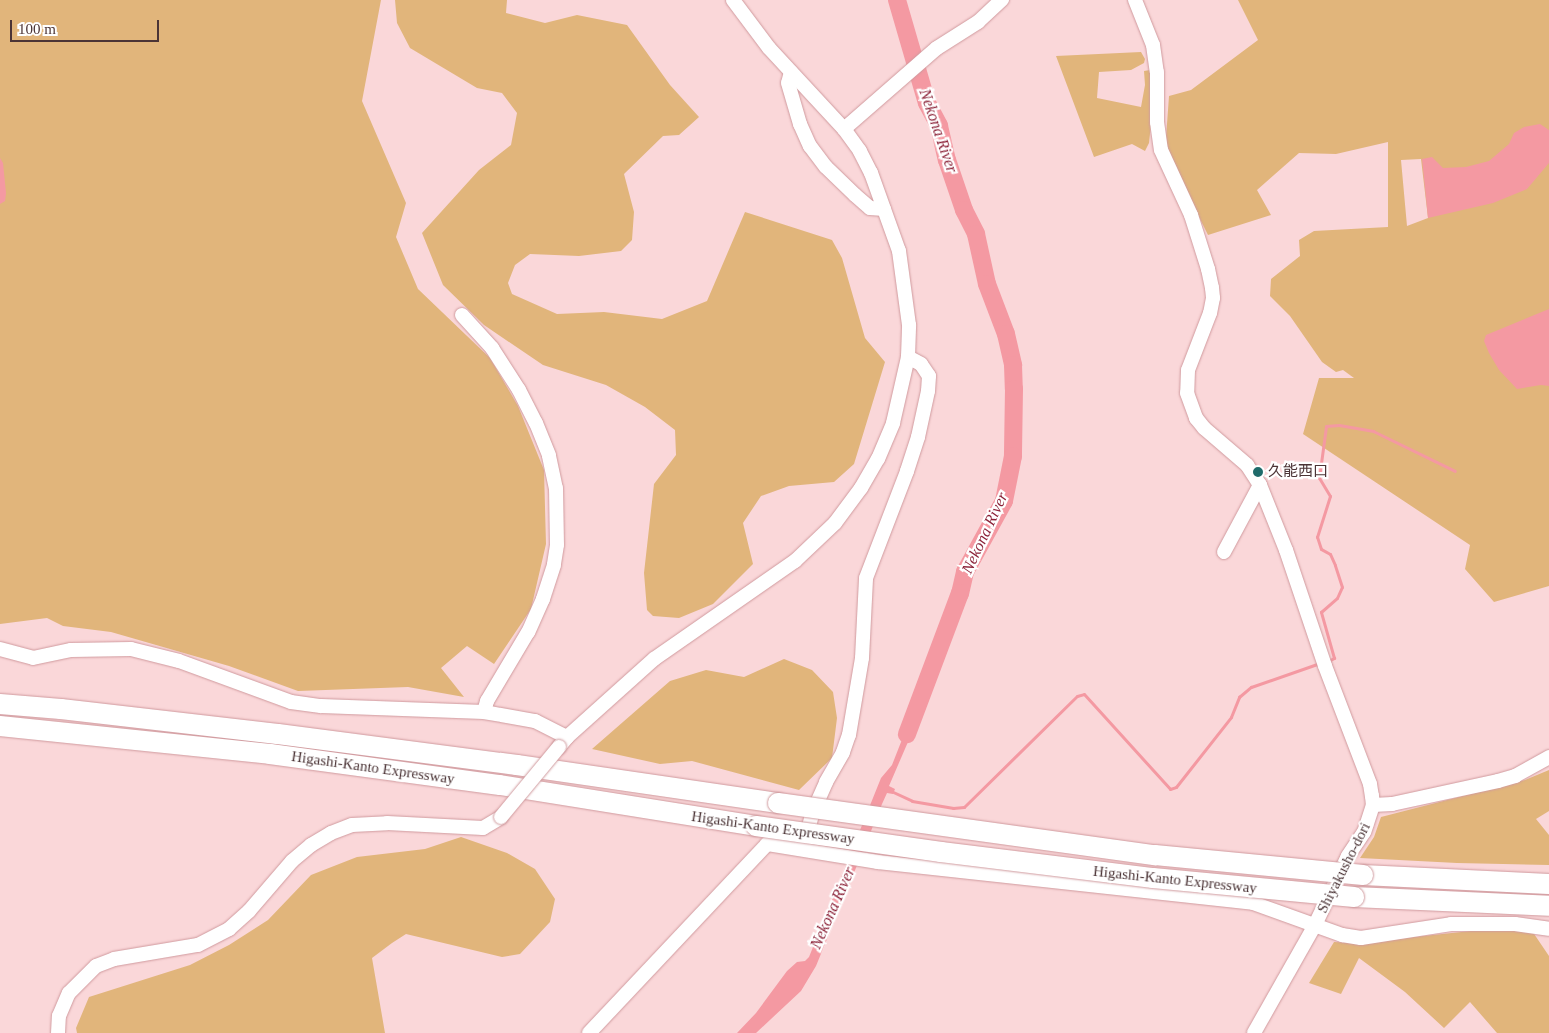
<!DOCTYPE html>
<html>
<head>
<meta charset="utf-8">
<style>
  body { margin:0 }
  #map { position:relative; width:1549px; height:1033px; overflow:hidden; background:#fad7d9; font-family:"Times New Roman","Noto Sans JP",serif }
  div>[style] { position:absolute }
  .green>* { inset:0; background:#e1b57b }
  .water>* { inset:0; background:#f499a2 }
  .stream>* { height:3px; margin:-1.5px; padding:0 1.5px; transform-origin:1.5px; border-radius:1.5px; background:#f499a2 }
  .river>* { height:18px; margin:-9px; padding:0 9px; transform-origin:9px; border-radius:9px; background:#f499a2 }
  .roads { filter:drop-shadow(0 0 1px #d09a9e) drop-shadow(0 0 1px #d09a9e) }
  .minor>* { height:14px; margin:-7px; padding:0 7px; transform-origin:7px; border-radius:7px; background:#fff }
  .highway>* { height:20px; margin:-10px; padding:0 10px; transform-origin:10px; border-radius:10px; background:#fff }
  .bridges { filter:drop-shadow(0 0 1px #d09a9e) drop-shadow(0 0 1px #d09a9e) }
  .minor-bridge>* { height:14px; margin:-7px; padding:0 7px; transform-origin:7px; border-radius:7px; background:#fff }
  .highway-bridge>* { height:20px; margin:-10px; padding:0 10px; transform-origin:10px; border-radius:10px; background:#fff }
  .dots>* { width:14px; height:14px; translate:-50% -50%; box-sizing:border-box; border:2px solid #fff; border-radius:50% }
  span { translate:-50% -50%; white-space:nowrap; text-align:center; line-height:1.15; -webkit-text-stroke:4.5px #fff; paint-order:stroke }
  .poi-label { font-size:15px; color:#4b3436 }
  .left { translate:0 -50%; text-align:left }
  .street-label { font-size:15px; color:#4b3436 }
  .water-label { font-size:16px; color:#8b2238; font-style:italic }
  .scale { position:absolute; left:10px; top:20px; width:149px; height:22px; box-sizing:border-box; border:2px solid #4b3436; border-top:0; padding-left:6px; font-size:15px; line-height:18px; white-space:nowrap; color:#4b3436; -webkit-text-stroke:4px #fff; paint-order:stroke }
</style>
</head>
<body>
<div id="map">
  <div class="green">
    <div style="clip-path:polygon(0 0,381px 0,362px 101px,406px 203px,396px 237px,418px 289px,490px 358px,518px 406px,544px 470px,546px 544px,531px 609px,494px 664px,467px 646px,441px 668px,464px 697px,408px 687px,298px 691px,229px 666px,111px 632px,63px 626px,47px 618px,0 624px)"></div>
    <div style="clip-path:polygon(395px 0,507px 0,506px 13px,545px 23px,577px 15px,627px 25px,670px 85px,699px 117px,679px 135px,663px 136px,624px 174px,634px 212px,632px 240px,621px 251px,579px 256px,530px 254px,515px 265px,508px 283px,512px 294px,557px 314px,604px 312px,662px 319px,707px 301px,745px 212px,832px 240px,842px 258px,865px 338px,885px 362px,854px 464px,834px 482px,789px 486px,761px 496px,743px 523px,753px 564px,713px 604px,679px 618px,653px 616px,647px 610px,644px 573px,654px 484px,676px 455px,675px 430px,645px 407px,606px 385px,543px 365px,484px 325px,443px 285px,422px 233px,479px 170px,511px 145px,517px 113px,502px 93px,477px 88px,410px 48px,397px 23px)"></div>
    <div style="clip-path:polygon(evenodd,1238px 0,1549px 0,1549px 586px,1494px 602px,1465px 569px,1470px 545px,1303px 434px,1319px 378px,1354px 378px,1343px 370px,1336px 372px,1322px 362px,1290px 316px,1270px 296px,1271px 279px,1300px 256px,1299px 240px,1314px 231px,1388px 227px,1388px 142px,1336px 154px,1299px 153px,1257px 190px,1271px 215px,1208px 235px,1170px 159px,1166px 138px,1169px 96px,1191px 90px,1258px 40px,1238px 0,1421px 159px,1428px 218px,1407px 226px,1401px 160px,1421px 159px)"></div>
    <div style="clip-path:polygon(1141px 52px,1145px 59px,1144px 63px,1131px 70px,1099px 72px,1097px 98px,1141px 107px,1145px 85px,1144px 71px,1150px 70px,1154px 96px,1149px 143px,1145px 151px,1132px 144px,1094px 157px,1056px 56px)"></div>
    <div style="clip-path:polygon(784px 659px,812px 670px,833px 692px,837px 718px,832px 758px,799px 790px,692px 761px,660px 764px,592px 749px,670px 681px,706px 670px,744px 677px)"></div>
    <div style="clip-path:polygon(1549px 770px,1549px 811px,1536px 819px,1549px 835px,1549px 865px,1457px 863px,1360px 858px,1374px 837px,1381px 817px,1525px 780px)"></div>
    <div style="clip-path:polygon(461px 837px,507px 853px,535px 869px,555px 899px,550px 922px,520px 954px,502px 957px,406px 934px,392px 943px,372px 958px,385px 1033px,77px 1033px,76px 1028px,89px 997px,190px 965px,229px 945px,268px 920px,311px 875px,357px 857px,425px 849px)"></div>
    <div style="clip-path:polygon(1528px 925px,1549px 956px,1549px 1033px,1497px 1033px,1470px 1002px,1444px 1028px,1405px 992px,1359px 958px,1341px 994px,1309px 983px,1334px 942px,1356px 943px)"></div>
  </div>
  <div class="water">
    <div style="clip-path:polygon(1540px 124px,1549px 130px,1549px 163px,1527px 189px,1493px 203px,1428px 218px,1422px 159px,1432px 157px,1443px 168px,1466px 167px,1489px 161px,1509px 144px,1514px 133px,1524px 127px)"></div>
    <div style="clip-path:polygon(0 158px,3px 163px,6px 193px,5px 201px,0 204px)"></div>
    <div style="clip-path:polygon(1549px 309px,1549px 386px,1541px 385px,1517px 389px,1499px 370px,1489px 353px,1484px 341px,1486px 335px)"></div>
    <div style="clip-path:polygon(914px 709px,917px 721px,889px 786px,895px 789px,893px 794px,887px 793px,882px 804px,816px 966px,801px 991px,756px 1033px,737px 1033px,756px 1013px,787px 971px,797px 962px,805px 961px,809px 957px,881px 778px,892px 765px)"></div>
  </div>
  <div class="stream">
    <div style="left:1328px;top:661px;width:7px;rotate:-27deg"></div>
    <div style="left:1334px;top:658px;width:48px;rotate:-105.8deg"></div>
    <div style="left:1321px;top:612px;width:21px;rotate:-41deg"></div>
    <div style="left:1337px;top:598px;width:12px;rotate:-66deg"></div>
    <div style="left:1342px;top:587px;width:23px;rotate:-108deg"></div>
    <div style="left:1335px;top:565px;width:12px;rotate:-114deg"></div>
    <div style="left:1330px;top:554px;width:10px;rotate:-151deg"></div>
    <div style="left:1321px;top:549px;width:13px;rotate:-108deg"></div>
    <div style="left:1317px;top:537px;width:43px;rotate:-72.4deg"></div>
    <div style="left:1330px;top:496px;width:21px;rotate:-121deg"></div>
    <div style="left:1319px;top:478px;width:52px;rotate:-82.3deg"></div>
    <div style="left:1326px;top:426px;width:13px;rotate:-4deg"></div>
    <div style="left:1339px;top:425px;width:35px;rotate:10deg"></div>
    <div style="left:1373px;top:431px;width:91px;rotate:26deg"></div>
    <div style="left:891px;top:791px;width:23px;rotate:25deg"></div>
    <div style="left:912px;top:801px;width:42px;rotate:9.7deg"></div>
    <div style="left:953px;top:808px;width:11px;rotate:-5deg"></div>
    <div style="left:964px;top:807px;width:158px;rotate:-44.5deg"></div>
    <div style="left:1077px;top:696px;width:7px;rotate:-16deg"></div>
    <div style="left:1084px;top:694px;width:128px;rotate:47.8deg"></div>
    <div style="left:1170px;top:789px;width:6px;rotate:-18deg"></div>
    <div style="left:1176px;top:787px;width:89px;rotate:-51.8deg"></div>
    <div style="left:1231px;top:717px;width:22px;rotate:-68deg"></div>
    <div style="left:1239px;top:697px;width:16px;rotate:-40deg"></div>
    <div style="left:1251px;top:687px;width:73px;rotate:-19.2deg"></div>
  </div>
  <div class="river">
    <div style="left:897px;top:0;width:107px;rotate:73.8deg"></div>
    <div style="left:927px;top:103px;width:26px;rotate:62deg"></div>
    <div style="left:939px;top:126px;width:35px;rotate:77deg"></div>
    <div style="left:947px;top:160px;width:53px;rotate:71.2deg"></div>
    <div style="left:964px;top:210px;width:27px;rotate:63deg"></div>
    <div style="left:976px;top:234px;width:51px;rotate:77.6deg"></div>
    <div style="left:987px;top:284px;width:53px;rotate:69.2deg"></div>
    <div style="left:1006px;top:334px;width:32px;rotate:77deg"></div>
    <div style="left:1013px;top:365px;width:24px;rotate:88deg"></div>
    <div style="left:1014px;top:389px;width:67px;rotate:90.9deg"></div>
    <div style="left:1013px;top:456px;width:46px;rotate:101.3deg"></div>
    <div style="left:1004px;top:501px;width:81px;rotate:118.8deg"></div>
    <div style="left:965px;top:572px;width:22px;rotate:103deg"></div>
    <div style="left:960px;top:593px;width:151px;rotate:110.6deg"></div>
  </div>
  <div class="roads">
    <div class="minor">
      <div style="left:1135px;top:0;width:48px;rotate:68.2deg"></div>
      <div style="left:1153px;top:45px;width:27px;rotate:82deg"></div>
      <div style="left:1157px;top:72px;width:50px;rotate:90deg"></div>
      <div style="left:1157px;top:122px;width:28px;rotate:82deg"></div>
      <div style="left:1161px;top:150px;width:72px;rotate:65.2deg"></div>
      <div style="left:1191px;top:215px;width:57px;rotate:72.5deg"></div>
      <div style="left:1208px;top:269px;width:19px;rotate:78deg"></div>
      <div style="left:1212px;top:288px;width:10px;rotate:84deg"></div>
      <div style="left:1213px;top:298px;width:15px;rotate:101deg"></div>
      <div style="left:1210px;top:313px;width:61px;rotate:111.1deg"></div>
      <div style="left:1188px;top:370px;width:23px;rotate:92deg"></div>
      <div style="left:1187px;top:393px;width:27px;rotate:70deg"></div>
      <div style="left:1196px;top:418px;width:13px;rotate:51deg"></div>
      <div style="left:1204px;top:428px;width:57px;rotate:40.7deg"></div>
      <div style="left:1247px;top:465px;width:24px;rotate:57deg"></div>
      <div style="left:1260px;top:485px;width:70px;rotate:68.2deg"></div>
      <div style="left:1286px;top:550px;width:122px;rotate:71.4deg"></div>
      <div style="left:1325px;top:666px;width:126px;rotate:69.1deg"></div>
      <div style="left:1370px;top:784px;width:12px;rotate:81deg"></div>
      <div style="left:1372px;top:796px;width:9px;rotate:84deg"></div>
      <div style="left:1373px;top:805px;width:28px;rotate:108deg"></div>
      <div style="left:1364px;top:832px;width:29px;rotate:124deg"></div>
      <div style="left:1348px;top:856px;width:76px;rotate:115.6deg"></div>
      <div style="left:1315px;top:925px;width:124px;rotate:119.5deg"></div>
      <div style="left:791px;top:72px;width:11px;rotate:105deg"></div>
      <div style="left:788px;top:83px;width:43px;rotate:73.7deg"></div>
      <div style="left:800px;top:124px;width:24px;rotate:66deg"></div>
      <div style="left:810px;top:146px;width:26px;rotate:53deg"></div>
      <div style="left:826px;top:167px;width:40px;rotate:44deg"></div>
      <div style="left:855px;top:195px;width:20px;rotate:41deg"></div>
      <div style="left:870px;top:208px;width:14px;rotate:4deg"></div>
      <div style="left:844px;top:129px;width:123px;rotate:-41.1deg"></div>
      <div style="left:937px;top:48px;width:49px;rotate:-32.4deg"></div>
      <div style="left:978px;top:22px;width:33px;rotate:-43deg"></div>
      <div style="left:462px;top:315px;width:45px;rotate:47.7deg"></div>
      <div style="left:492px;top:348px;width:50px;rotate:57.3deg"></div>
      <div style="left:519px;top:390px;width:37px;rotate:63deg"></div>
      <div style="left:536px;top:423px;width:35px;rotate:68deg"></div>
      <div style="left:549px;top:456px;width:33px;rotate:78deg"></div>
      <div style="left:556px;top:488px;width:57px;rotate:89deg"></div>
      <div style="left:557px;top:545px;width:20px;rotate:99deg"></div>
      <div style="left:554px;top:565px;width:36px;rotate:108deg"></div>
      <div style="left:543px;top:599px;width:36px;rotate:114deg"></div>
      <div style="left:528px;top:632px;width:80px;rotate:120.7deg"></div>
      <div style="left:487px;top:701px;width:11px;rotate:105deg"></div>
      <div style="left:1224px;top:552px;width:76px;rotate:-61.8deg"></div>
      <div style="left:0;top:649px;width:34px;rotate:15deg"></div>
      <div style="left:33px;top:658px;width:39px;rotate:-12deg"></div>
      <div style="left:71px;top:650px;width:60px;rotate:-1deg"></div>
      <div style="left:131px;top:649px;width:49px;rotate:14deg"></div>
      <div style="left:179px;top:661px;width:119px;rotate:20.1deg"></div>
      <div style="left:291px;top:702px;width:30px;rotate:8deg"></div>
      <div style="left:321px;top:706px;width:163px;rotate:2.1deg"></div>
      <div style="left:484px;top:712px;width:52px;rotate:10deg"></div>
      <div style="left:535px;top:721px;width:36px;rotate:27deg"></div>
      <div style="left:559px;top:747px;width:13px;rotate:-51deg"></div>
      <div style="left:567px;top:737px;width:117px;rotate:-41.9deg"></div>
      <div style="left:654px;top:659px;width:172px;rotate:-34.8deg"></div>
      <div style="left:795px;top:561px;width:55px;rotate:-43.5deg"></div>
      <div style="left:835px;top:523px;width:44px;rotate:-53.4deg"></div>
      <div style="left:861px;top:488px;width:34px;rotate:-60deg"></div>
      <div style="left:878px;top:459px;width:39px;rotate:-67deg"></div>
      <div style="left:893px;top:423px;width:68px;rotate:-77.2deg"></div>
      <div style="left:908px;top:357px;width:32px;rotate:-88deg"></div>
      <div style="left:909px;top:325px;width:75px;rotate:-97.7deg"></div>
      <div style="left:899px;top:251px;width:83px;rotate:-109.7deg"></div>
      <div style="left:871px;top:173px;width:25px;rotate:-117deg"></div>
      <div style="left:860px;top:151px;width:27px;rotate:-126deg"></div>
      <div style="left:844px;top:129px;width:110px;rotate:-132.8deg"></div>
      <div style="left:769px;top:48px;width:60px;rotate:-126.9deg"></div>
      <div style="left:1373px;top:805px;width:19px;rotate:-3deg"></div>
      <div style="left:1392px;top:804px;width:108px;rotate:-12.2deg"></div>
      <div style="left:1498px;top:781px;width:18px;rotate:-16deg"></div>
      <div style="left:1515px;top:776px;width:39px;rotate:-29deg"></div>
      <div style="left:805px;top:841px;width:28px;rotate:-75deg"></div>
      <div style="left:812px;top:814px;width:35px;rotate:-66deg"></div>
      <div style="left:826px;top:782px;width:34px;rotate:-60deg"></div>
      <div style="left:843px;top:752px;width:18px;rotate:-71deg"></div>
      <div style="left:849px;top:735px;width:78px;rotate:-80.4deg"></div>
      <div style="left:862px;top:658px;width:80px;rotate:-87.1deg"></div>
      <div style="left:866px;top:578px;width:115px;rotate:-69deg"></div>
      <div style="left:907px;top:471px;width:36px;rotate:-72deg"></div>
      <div style="left:918px;top:437px;width:47px;rotate:-77.7deg"></div>
      <div style="left:928px;top:391px;width:15px;rotate:-86deg"></div>
      <div style="left:929px;top:376px;width:14px;rotate:-124deg"></div>
      <div style="left:921px;top:364px;width:15px;rotate:-152deg"></div>
      <div style="left:58px;top:1033px;width:17px;rotate:-87deg"></div>
      <div style="left:59px;top:1016px;width:25px;rotate:-67deg"></div>
      <div style="left:69px;top:993px;width:38px;rotate:-45deg"></div>
      <div style="left:96px;top:966px;width:19px;rotate:-21deg"></div>
      <div style="left:114px;top:959px;width:85px;rotate:-9.5deg"></div>
      <div style="left:198px;top:945px;width:35px;rotate:-27deg"></div>
      <div style="left:229px;top:929px;width:27px;rotate:-42deg"></div>
      <div style="left:249px;top:911px;width:66px;rotate:-49.3deg"></div>
      <div style="left:292px;top:861px;width:25px;rotate:-40deg"></div>
      <div style="left:311px;top:845px;width:23px;rotate:-31deg"></div>
      <div style="left:331px;top:833px;width:22px;rotate:-21deg"></div>
      <div style="left:352px;top:825px;width:35px;rotate:-3deg"></div>
      <div style="left:387px;top:823px;width:96px;rotate:3deg"></div>
      <div style="left:483px;top:828px;width:21px;rotate:-31deg"></div>
      <div style="left:589px;top:1033px;width:260px;rotate:-46.7deg"></div>
      <div style="left:767px;top:844px;width:112px;rotate:9.2deg"></div>
      <div style="left:878px;top:862px;width:377px;rotate:6.2deg"></div>
      <div style="left:1253px;top:903px;width:95px;rotate:19.8deg"></div>
      <div style="left:1342px;top:935px;width:19px;rotate:9deg"></div>
      <div style="left:1361px;top:938px;width:91px;rotate:-8.8deg"></div>
      <div style="left:1451px;top:924px;width:64px"></div>
      <div style="left:1515px;top:924px;width:34px;rotate:8deg"></div>
    </div>
    <div class="highway">
      <div style="left:0;top:704px;width:61px;rotate:4.7deg"></div>
      <div style="left:61px;top:709px;width:218px;rotate:6.6deg"></div>
      <div style="left:278px;top:734px;width:241px;rotate:7.4deg"></div>
      <div style="left:517px;top:765px;width:264px;rotate:8.3deg"></div>
      <div style="left:0;top:726px;width:271px;rotate:5.9deg"></div>
      <div style="left:270px;top:754px;width:232px;rotate:7.7deg"></div>
      <div style="left:500px;top:785px;width:259px;rotate:9.1deg"></div>
      <div style="left:1363px;top:875px;width:186px;rotate:2.8deg"></div>
      <div style="left:1354px;top:897px;width:195px;rotate:2.6deg"></div>
    </div>
  </div>
  <div class="bridges">
    <div class="minor-bridge">
      <div style="left:501px;top:817px;width:91px;rotate:-50.4deg"></div>
    </div>
    <div class="highway-bridge">
      <div style="left:778px;top:803px;width:381px;rotate:7.9deg"></div>
      <div style="left:1155px;top:855px;width:209px;rotate:5.5deg"></div>
      <div style="left:756px;top:826px;width:187px;rotate:8deg"></div>
      <div style="left:941px;top:852px;width:214px;rotate:7deg"></div>
      <div style="left:1153px;top:878px;width:202px;rotate:5.4deg"></div>
    </div>
  </div>
  <div class="dots">
    <div style="left:1258px;top:472px;background:#1f6b6a"></div>
  </div>
  <div class="poi-label">
    <span class="left" style="left:1268px;top:472px">久能西口</span>
  </div>
  <div class="street-label">
    <span style="left:373px;top:768px;rotate:8deg">Higashi-Kanto Expressway</span>
    <span style="left:773px;top:828px;rotate:8deg">Higashi-Kanto Expressway</span>
    <span style="left:1344px;top:868px;rotate:-63deg">Shiyakusho-dori</span>
    <span style="left:1175px;top:880px;rotate:6deg">Higashi-Kanto Expressway</span>
  </div>
  <div class="water-label">
    <span style="left:938px;top:131px;rotate:71deg">Nekona River</span>
    <span style="left:985px;top:533px;rotate:-65deg">Nekona River</span>
    <span style="left:833px;top:908px;rotate:-66deg">Nekona River</span>
  </div>
  <div class="scale">100 m</div>
</div>
</body>
</html>
